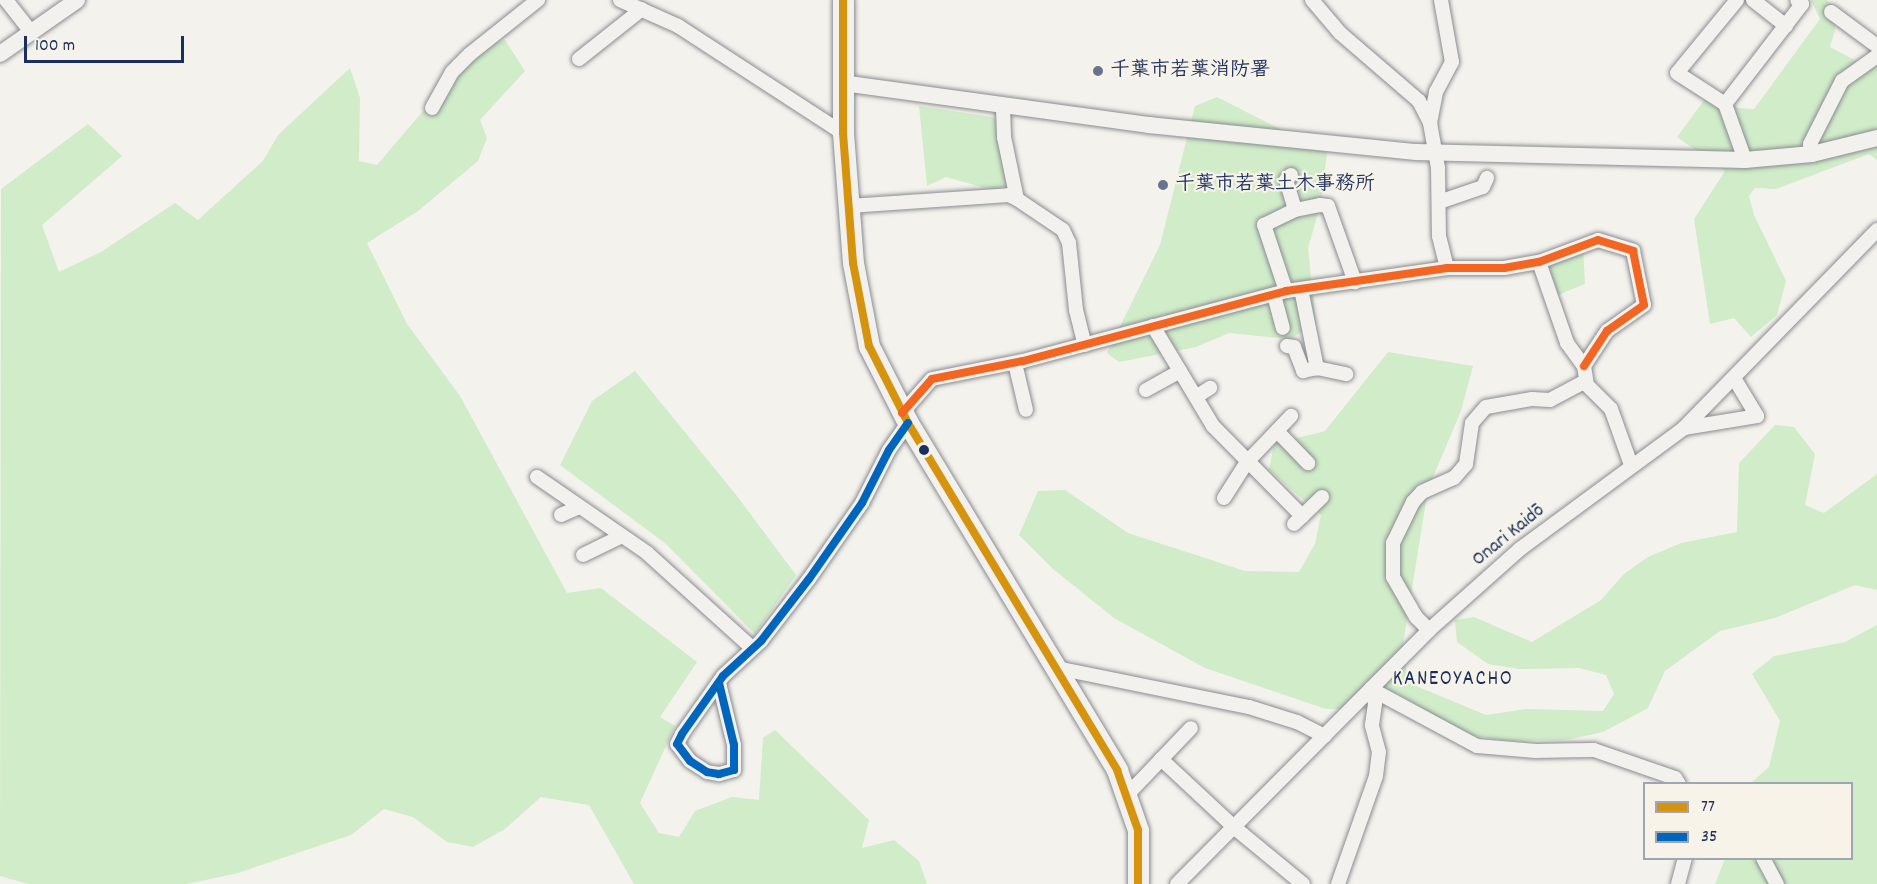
<!DOCTYPE html>
<html>
<head>
<meta charset="utf-8">
<style>
  body { margin:0 }
  #map { position:relative; width:1877px; height:884px; overflow:hidden; background:#f4f2ec; font-family:Dekko,"Klee One",sans-serif }
  div>[style] { position:absolute }
  .green>* { inset:0; background:#d0ecc8 }
  .roads { filter:drop-shadow(0 0 2px #898c92) drop-shadow(0 0 2px #898c92) }
  .minor>* { height:14px; margin:-7px; padding:0 7px; transform-origin:7px; border-radius:7px; background:#f2f1ed }
  .tertiary>* { height:16px; margin:-8px; padding:0 8px; transform-origin:8px; border-radius:8px; background:#f2f1ed }
  .primary>* { height:21px; margin:-10.5px; padding:0 10.5px; transform-origin:10.5px; border-radius:10.5px; background:#f2f1ed }
  .bus-1>* { height:8px; margin:-4px; padding:0 4px; transform-origin:4px; border-radius:4px; background:#d6940e }
  .bus-2>* { height:8px; margin:-4px; padding:0 4px; transform-origin:4px; border-radius:4px; background:#0065bd }
  .bus-3>* { height:8px; margin:-4px; padding:0 4px; transform-origin:4px; border-radius:4px; background:#f26522 }
  .dots>* { width:16px; height:16px; translate:-50% -50%; box-sizing:border-box; border:3px solid #f7f3e8; border-radius:50% }
  span { translate:-50% -50%; white-space:nowrap; text-align:center; line-height:1.15; -webkit-text-stroke:4.5px #f7f3e8; paint-order:stroke }
  .poi-label { font-size:20px; color:#1b2f5e; font-weight:700 }
  .left { translate:0 -50%; text-align:left }
  .street-label { font-size:20px; color:#1b2f5e }
  .neighbourhood-label { font-size:21px; color:#1b2f5e; letter-spacing:1.5px }
  .legend { position:absolute; left:1643px; top:782px; width:210px; height:78px; box-sizing:border-box; background:#f7f3e8; border:2px solid #9fa5b1; margin:0; padding:8px 10px; list-style:none; font-size:18px; color:#1b2f5e }
  .legend li { display:flex; align-items:center; gap:12px; height:30px }
  .legend b { width:30px; border:2px solid #9fa5b1 }
  .scale { position:absolute; left:24px; top:36px; width:160px; height:27px; box-sizing:border-box; border:3px solid #1b2f5e; border-top:0; padding-left:8px; font-size:18px; line-height:21px; white-space:nowrap; color:#1b2f5e; -webkit-text-stroke:4px #f7f3e8; paint-order:stroke }
</style>
</head>
<body>
<div id="map">
  <div class="green">
    <div style="clip-path:polygon(1811px 0,1827px 0,1835px 7px,1835px 30px,1830px 47px,1871px 69px,1877px 64px,1877px 160px,1869px 154px,1776px 189px,1755px 188px,1749px 196px,1754px 215px,1786px 281px,1777px 315px,1751px 337px,1734px 318px,1710px 324px,1694px 219px,1725px 171px,1677px 137px,1713px 88px,1737px 108px,1754px 109px,1820px 19px)"></div>
    <div style="clip-path:polygon(505px 40px,525px 71px,480px 120px,487px 138px,478px 161px,418px 211px,367px 243px,407px 324px,460px 396px,567px 593px,601px 588px,697px 662px,660px 717px,675px 726px,640px 803px,659px 833px,679px 837px,695px 811px,732px 797px,759px 800px,763px 738px,775px 730px,869px 820px,862px 848px,894px 840px,919px 861px,927px 884px,634px 884px,589px 805px,541px 797px,505px 829px,473px 847px,447px 842px,413px 817px,384px 809px,351px 835px,238px 873px,187px 884px,29px 884px,0 876px,1px 189px,88px 124px,122px 156px,42px 225px,59px 272px,101px 252px,175px 203px,198px 220px,263px 161px,278px 135px,350px 68px,360px 98px,359px 161px,377px 165px,476px 49px)"></div>
    <div style="clip-path:polygon(1217px 97px,1327px 153px,1321px 203px,1308px 248px,1316px 324px,1289px 339px,1229px 333px,1196px 347px,1119px 362px,1107px 353px,1160px 245px,1195px 106px)"></div>
    <div style="clip-path:polygon(919px 106px,998px 118px,1008px 184px,996px 191px,946px 177px,927px 186px)"></div>
    <div style="clip-path:polygon(1583px 247px,1585px 284px,1553px 297px,1543px 263px)"></div>
    <div style="clip-path:polygon(1388px 352px,1473px 366px,1461px 411px,1428px 489px,1403px 644px,1407px 675px,1404px 681px,1486px 715px,1526px 709px,1603px 711px,1614px 694px,1606px 675px,1579px 668px,1519px 669px,1488px 664px,1457px 642px,1455px 620px,1474px 617px,1532px 642px,1601px 600px,1624px 574px,1648px 557px,1681px 543px,1737px 532px,1739px 463px,1775px 425px,1794px 427px,1815px 454px,1805px 505px,1824px 513px,1877px 474px,1877px 590px,1855px 585px,1775px 618px,1720px 631px,1665px 671px,1648px 708px,1603px 732px,1566px 740px,1513px 741px,1465px 735px,1397px 693px,1373px 709px,1326px 709px,1205px 668px,1114px 618px,1053px 569px,1019px 535px,1038px 491px,1065px 490px,1128px 533px,1245px 571px,1299px 572px,1315px 544px,1321px 515px,1269px 470px,1274px 444px,1325px 431px)"></div>
    <div style="clip-path:polygon(635px 371px,737px 496px,796px 575px,755px 634px,666px 544px,560px 465px,592px 401px)"></div>
    <div style="clip-path:polygon(1877px 625px,1877px 884px,1715px 884px,1725px 859px,1852px 858px,1852px 784px,1751px 783px,1769px 767px,1780px 721px,1752px 674px,1774px 656px,1845px 642px)"></div>
  </div>
  <div class="roads">
    <div class="minor">
      <div style="left:6px;top:0;width:41px;rotate:52deg"></div>
      <div style="left:620px;top:0;width:64px;rotate:24.1deg"></div>
      <div style="left:678px;top:26px;width:197px;rotate:33deg"></div>
      <div style="left:1312px;top:0;width:43px;rotate:49.7deg"></div>
      <div style="left:1340px;top:33px;width:104px;rotate:40.7deg"></div>
      <div style="left:1419px;top:101px;width:25px;rotate:63deg"></div>
      <div style="left:1430px;top:123px;width:46px;rotate:79.9deg"></div>
      <div style="left:1438px;top:168px;width:68px;rotate:89.2deg"></div>
      <div style="left:1439px;top:236px;width:33px;rotate:76deg"></div>
      <div style="left:1737px;top:0;width:94px;rotate:129.4deg"></div>
      <div style="left:1677px;top:73px;width:57px;rotate:32.9deg"></div>
      <div style="left:1725px;top:104px;width:59px;rotate:70.3deg"></div>
      <div style="left:1753px;top:0;width:42px;rotate:38.2deg"></div>
      <div style="left:1831px;top:12px;width:57px;rotate:36.5deg"></div>
      <div style="left:579px;top:59px;width:80px;rotate:-38.4deg"></div>
      <div style="left:1725px;top:104px;width:126px;rotate:-52.4deg"></div>
      <div style="left:1802px;top:4px;width:6px;rotate:-141deg"></div>
      <div style="left:1003px;top:107px;width:30px;rotate:88deg"></div>
      <div style="left:1004px;top:137px;width:63px;rotate:78.2deg"></div>
      <div style="left:1017px;top:199px;width:55px;rotate:34deg"></div>
      <div style="left:1063px;top:230px;width:14px;rotate:65deg"></div>
      <div style="left:1069px;top:243px;width:67px;rotate:84deg"></div>
      <div style="left:1076px;top:310px;width:36px;rotate:76deg"></div>
      <div style="left:432px;top:108px;width:41px;rotate:-60.9deg"></div>
      <div style="left:452px;top:72px;width:25px;rotate:-45deg"></div>
      <div style="left:470px;top:54px;width:87px;rotate:-38.5deg"></div>
      <div style="left:1430px;top:123px;width:32px;rotate:-79deg"></div>
      <div style="left:1436px;top:92px;width:34px;rotate:-62deg"></div>
      <div style="left:1452px;top:62px;width:63px;rotate:-100.1deg"></div>
      <div style="left:1812px;top:154px;width:10px;rotate:-101deg"></div>
      <div style="left:1810px;top:144px;width:71px;rotate:-63.1deg"></div>
      <div style="left:1842px;top:81px;width:43px;rotate:-35.5deg"></div>
      <div style="left:1291px;top:175px;width:7px;rotate:135deg"></div>
      <div style="left:1286px;top:180px;width:31px;rotate:73deg"></div>
      <div style="left:1439px;top:202px;width:46px;rotate:-18.8deg"></div>
      <div style="left:1483px;top:187px;width:10px;rotate:-66deg"></div>
      <div style="left:849px;top:206px;width:160px;rotate:-3.9deg"></div>
      <div style="left:1009px;top:195px;width:9px;rotate:27deg"></div>
      <div style="left:1539px;top:262px;width:86px;rotate:70.9deg"></div>
      <div style="left:1567px;top:343px;width:29px;rotate:54deg"></div>
      <div style="left:1584px;top:366px;width:19px;rotate:81deg"></div>
      <div style="left:1587px;top:385px;width:34px;rotate:45deg"></div>
      <div style="left:1611px;top:409px;width:59px;rotate:70.3deg"></div>
      <div style="left:1301px;top:289px;width:81px;rotate:78.6deg"></div>
      <div style="left:1286px;top:291px;width:70px;rotate:-108.4deg"></div>
      <div style="left:1264px;top:225px;width:34px;rotate:-26deg"></div>
      <div style="left:1295px;top:210px;width:25px;rotate:-11deg"></div>
      <div style="left:1320px;top:205px;width:8px;rotate:7deg"></div>
      <div style="left:1328px;top:206px;width:81px;rotate:70.4deg"></div>
      <div style="left:1274px;top:295px;width:34px;rotate:75deg"></div>
      <div style="left:1153px;top:326px;width:117px;rotate:59deg"></div>
      <div style="left:1213px;top:426px;width:127px;rotate:45.3deg"></div>
      <div style="left:1287px;top:346px;width:7px;rotate:8deg"></div>
      <div style="left:1294px;top:347px;width:26px;rotate:69deg"></div>
      <div style="left:1303px;top:371px;width:14px;rotate:-12deg"></div>
      <div style="left:1317px;top:368px;width:30px;rotate:12deg"></div>
      <div style="left:1015px;top:363px;width:48px;rotate:76.8deg"></div>
      <div style="left:1146px;top:390px;width:39px;rotate:-29deg"></div>
      <div style="left:1196px;top:397px;width:17px;rotate:-33deg"></div>
      <div style="left:902px;top:413px;width:45px;rotate:-48.6deg"></div>
      <div style="left:932px;top:379px;width:93px;rotate:-11.2deg"></div>
      <div style="left:1023px;top:361px;width:272px;rotate:-14.9deg"></div>
      <div style="left:1286px;top:291px;width:163px;rotate:-8.1deg"></div>
      <div style="left:1447px;top:268px;width:57px"></div>
      <div style="left:1504px;top:268px;width:36px;rotate:-10deg"></div>
      <div style="left:1539px;top:262px;width:63px;rotate:-20.4deg"></div>
      <div style="left:1598px;top:240px;width:37px;rotate:17deg"></div>
      <div style="left:1633px;top:251px;width:55px;rotate:78.5deg"></div>
      <div style="left:1644px;top:305px;width:45px;rotate:144.9deg"></div>
      <div style="left:1607px;top:331px;width:42px;rotate:123.3deg"></div>
      <div style="left:1684px;top:428px;width:74px;rotate:-9.3deg"></div>
      <div style="left:1757px;top:416px;width:44px;rotate:-121.2deg"></div>
      <div style="left:1277px;top:431px;width:45px;rotate:45.9deg"></div>
      <div style="left:537px;top:477px;width:134px;rotate:34.6deg"></div>
      <div style="left:647px;top:553px;width:142px;rotate:42.1deg"></div>
      <div style="left:1224px;top:498px;width:43px;rotate:-57.4deg"></div>
      <div style="left:1247px;top:462px;width:64px;rotate:-46.3deg"></div>
      <div style="left:561px;top:515px;width:17px;rotate:-24deg"></div>
      <div style="left:1294px;top:524px;width:39px;rotate:-44deg"></div>
      <div style="left:583px;top:555px;width:43px;rotate:-26deg"></div>
      <div style="left:1429px;top:630px;width:18px;rotate:-135deg"></div>
      <div style="left:1416px;top:617px;width:46px;rotate:-119.9deg"></div>
      <div style="left:1393px;top:577px;width:34px;rotate:-90deg"></div>
      <div style="left:1393px;top:543px;width:46px;rotate:-64deg"></div>
      <div style="left:1413px;top:502px;width:13px;rotate:-48deg"></div>
      <div style="left:1422px;top:492px;width:35px;rotate:-24deg"></div>
      <div style="left:1454px;top:478px;width:18px;rotate:-49deg"></div>
      <div style="left:1466px;top:464px;width:41px;rotate:-81.7deg"></div>
      <div style="left:1472px;top:423px;width:21px;rotate:-49deg"></div>
      <div style="left:1486px;top:407px;width:47px;rotate:-9.9deg"></div>
      <div style="left:1532px;top:399px;width:18px;rotate:3deg"></div>
      <div style="left:1550px;top:400px;width:40px;rotate:-28deg"></div>
      <div style="left:1057px;top:668px;width:196px;rotate:11.5deg"></div>
      <div style="left:1249px;top:707px;width:50px;rotate:17.4deg"></div>
      <div style="left:1297px;top:722px;width:31px;rotate:27deg"></div>
      <div style="left:719px;top:683px;width:64px;rotate:76.4deg"></div>
      <div style="left:734px;top:745px;width:25px;rotate:90deg"></div>
      <div style="left:734px;top:770px;width:16px;rotate:165deg"></div>
      <div style="left:719px;top:774px;width:12px;rotate:-171deg"></div>
      <div style="left:707px;top:772px;width:20px;rotate:-147deg"></div>
      <div style="left:690px;top:761px;width:21px;rotate:-127deg"></div>
      <div style="left:677px;top:744px;width:11px;rotate:-63deg"></div>
      <div style="left:682px;top:734px;width:71px;rotate:-54.7deg"></div>
      <div style="left:723px;top:676px;width:52px;rotate:-42.6deg"></div>
      <div style="left:761px;top:641px;width:78px;rotate:-52.3deg"></div>
      <div style="left:809px;top:579px;width:93px;rotate:-55.1deg"></div>
      <div style="left:862px;top:503px;width:59px;rotate:-63deg"></div>
      <div style="left:889px;top:450px;width:33px;rotate:-55deg"></div>
      <div style="left:1371px;top:689px;width:120px;rotate:28.3deg"></div>
      <div style="left:1477px;top:746px;width:59px;rotate:4.8deg"></div>
      <div style="left:1536px;top:751px;width:58px;rotate:-1deg"></div>
      <div style="left:1594px;top:750px;width:86px;rotate:19.1deg"></div>
      <div style="left:1675px;top:778px;width:7px;rotate:56deg"></div>
      <div style="left:1161px;top:759px;width:101px;rotate:43deg"></div>
      <div style="left:1235px;top:828px;width:88px;rotate:39.5deg"></div>
      <div style="left:1128px;top:794px;width:91px;rotate:-46.3deg"></div>
      <div style="left:1763px;top:858px;width:30px;rotate:62deg"></div>
      <div style="left:1177px;top:884px;width:358px;rotate:-45.2deg"></div>
      <div style="left:1429px;top:630px;width:122px;rotate:-41.7deg"></div>
      <div style="left:1520px;top:549px;width:204px;rotate:-36.4deg"></div>
      <div style="left:1684px;top:428px;width:277px;rotate:-45.7deg"></div>
      <div style="left:1338px;top:884px;width:114px;rotate:-70.6deg"></div>
      <div style="left:1376px;top:776px;width:24px;rotate:-83deg"></div>
      <div style="left:1379px;top:752px;width:28px;rotate:-105deg"></div>
      <div style="left:1372px;top:725px;width:22px;rotate:-82deg"></div>
      <div style="left:1375px;top:703px;width:15px;rotate:-106deg"></div>
      <div style="left:1678px;top:884px;width:27px;rotate:-75deg"></div>
    </div>
    <div class="tertiary">
      <div style="left:0;top:54px;width:94px;rotate:-35deg"></div>
      <div style="left:842px;top:83px;width:310px;rotate:7.8deg"></div>
      <div style="left:1149px;top:125px;width:268px;rotate:5.8deg"></div>
      <div style="left:1416px;top:152px;width:329px;rotate:1.4deg"></div>
      <div style="left:1745px;top:160px;width:67px;rotate:-5.1deg"></div>
      <div style="left:1812px;top:154px;width:67px;rotate:-13.8deg"></div>
    </div>
    <div class="primary">
      <div style="left:843px;top:0;width:133px;rotate:90deg"></div>
      <div style="left:843px;top:133px;width:130px;rotate:85.6deg"></div>
      <div style="left:853px;top:263px;width:85px;rotate:79.1deg"></div>
      <div style="left:869px;top:346px;width:86px;rotate:63.1deg"></div>
      <div style="left:908px;top:423px;width:405px;rotate:58.9deg"></div>
      <div style="left:1117px;top:770px;width:64px;rotate:70.7deg"></div>
      <div style="left:1138px;top:830px;width:54px;rotate:90deg"></div>
    </div>
  </div>
  <div class="bus-1">
    <div style="left:843px;top:0;width:133px;rotate:90deg"></div>
    <div style="left:843px;top:133px;width:130px;rotate:85.6deg"></div>
    <div style="left:853px;top:263px;width:85px;rotate:79.1deg"></div>
    <div style="left:869px;top:346px;width:86px;rotate:63.1deg"></div>
    <div style="left:908px;top:423px;width:405px;rotate:58.9deg"></div>
    <div style="left:1117px;top:770px;width:64px;rotate:70.7deg"></div>
    <div style="left:1138px;top:830px;width:54px;rotate:90deg"></div>
  </div>
  <div class="bus-2">
    <div style="left:719px;top:683px;width:64px;rotate:76.4deg"></div>
    <div style="left:734px;top:745px;width:25px;rotate:90deg"></div>
    <div style="left:734px;top:770px;width:16px;rotate:165deg"></div>
    <div style="left:719px;top:774px;width:12px;rotate:-171deg"></div>
    <div style="left:707px;top:772px;width:20px;rotate:-147deg"></div>
    <div style="left:690px;top:761px;width:21px;rotate:-127deg"></div>
    <div style="left:677px;top:744px;width:11px;rotate:-63deg"></div>
    <div style="left:682px;top:734px;width:71px;rotate:-54.7deg"></div>
    <div style="left:723px;top:676px;width:52px;rotate:-42.6deg"></div>
    <div style="left:761px;top:641px;width:78px;rotate:-52.3deg"></div>
    <div style="left:809px;top:579px;width:93px;rotate:-55.1deg"></div>
    <div style="left:862px;top:503px;width:59px;rotate:-63deg"></div>
    <div style="left:889px;top:450px;width:33px;rotate:-55deg"></div>
  </div>
  <div class="bus-3">
    <div style="left:902px;top:413px;width:45px;rotate:-48.6deg"></div>
    <div style="left:932px;top:379px;width:93px;rotate:-11.2deg"></div>
    <div style="left:1023px;top:361px;width:272px;rotate:-14.9deg"></div>
    <div style="left:1286px;top:291px;width:163px;rotate:-8.1deg"></div>
    <div style="left:1447px;top:268px;width:57px"></div>
    <div style="left:1504px;top:268px;width:36px;rotate:-10deg"></div>
    <div style="left:1539px;top:262px;width:63px;rotate:-20.4deg"></div>
    <div style="left:1598px;top:240px;width:37px;rotate:17deg"></div>
    <div style="left:1633px;top:251px;width:55px;rotate:78.5deg"></div>
    <div style="left:1644px;top:305px;width:45px;rotate:144.9deg"></div>
    <div style="left:1607px;top:331px;width:42px;rotate:123.3deg"></div>
  </div>
  <div class="dots">
    <div style="left:1098px;top:71px;background:#677390"></div>
    <div style="left:1163px;top:185px;background:#677390"></div>
    <div style="left:924px;top:450px;background:#1b2f5e"></div>
  </div>
  <div class="poi-label">
    <span class="left" style="left:1110px;top:71px">千葉市若葉消防署</span>
    <span class="left" style="left:1175px;top:185px">千葉市若葉土木事務所</span>
  </div>
  <div class="street-label">
    <span style="left:1509px;top:536px;rotate:-39deg">Onari Kaidō</span>
  </div>
  <div class="neighbourhood-label">
    <span style="left:1453px;top:680px">KANEOYACHO</span>
  </div>
  <ul class="legend">
  <li><b style="height:8px;background:#d6940e"></b>77</li>
  <li><b style="height:8px;background:#0065bd"></b>35</li>
  </ul>
  <div class="scale">100 m</div>
</div>
</body>
</html>
